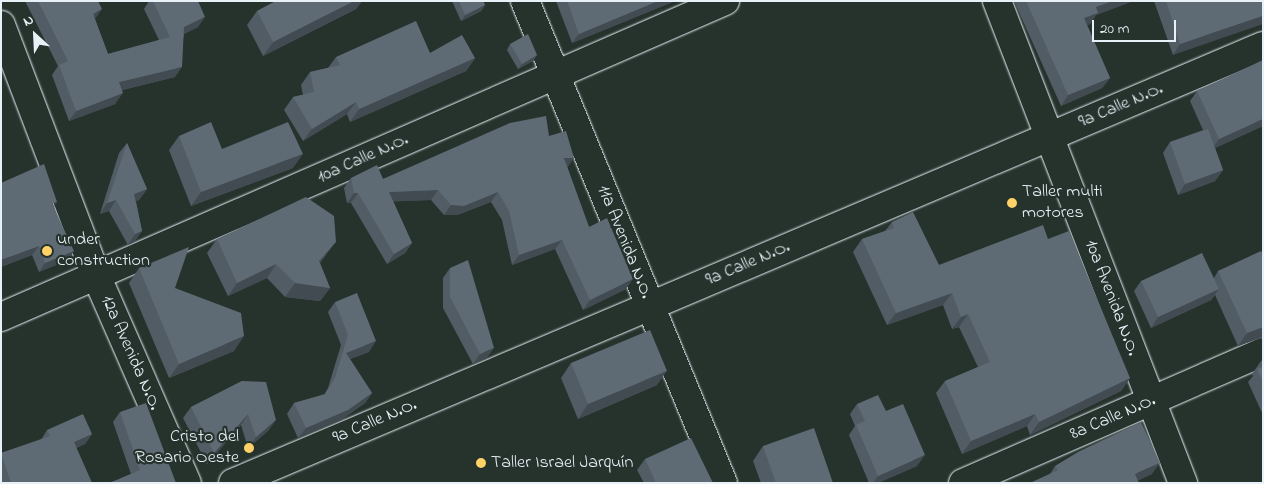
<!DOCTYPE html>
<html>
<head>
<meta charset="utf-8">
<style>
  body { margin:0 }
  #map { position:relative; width:1264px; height:484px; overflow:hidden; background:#26332d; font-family:"Indie Flower",sans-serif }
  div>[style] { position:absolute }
  .roads { filter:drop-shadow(0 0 1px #e8f1f8) drop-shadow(0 0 1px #e8f1f8) }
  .street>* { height:28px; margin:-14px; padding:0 14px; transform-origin:14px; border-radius:14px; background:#26332d }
  .secondary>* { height:28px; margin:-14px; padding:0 14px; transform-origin:14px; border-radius:14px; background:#26332d }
  .wall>* { inset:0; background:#515c65 }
  .shaded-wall>* { inset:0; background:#424b52 }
  .building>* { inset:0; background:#5e6b75 }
  .dots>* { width:14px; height:14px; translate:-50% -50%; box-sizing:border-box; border:2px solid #26332d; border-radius:50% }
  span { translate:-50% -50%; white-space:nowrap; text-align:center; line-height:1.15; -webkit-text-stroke:4.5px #26332d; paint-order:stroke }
  .street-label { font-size:18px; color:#e8f1f8 }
  .poi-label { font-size:18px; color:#e8f1f8 }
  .left { translate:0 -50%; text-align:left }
  .right { translate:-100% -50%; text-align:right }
  .frame { position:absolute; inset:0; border:2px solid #e8f1f8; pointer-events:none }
  .north { position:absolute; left:10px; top:10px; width:50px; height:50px; -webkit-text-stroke:4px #26332d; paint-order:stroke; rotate:335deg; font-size:14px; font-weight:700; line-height:20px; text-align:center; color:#e8f1f8 }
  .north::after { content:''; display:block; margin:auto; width:18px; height:22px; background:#e8f1f8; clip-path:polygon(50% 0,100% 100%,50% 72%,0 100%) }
  .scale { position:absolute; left:1092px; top:20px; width:84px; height:22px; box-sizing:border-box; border:2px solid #e8f1f8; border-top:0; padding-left:6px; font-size:15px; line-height:18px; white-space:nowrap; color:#e8f1f8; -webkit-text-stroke:4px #26332d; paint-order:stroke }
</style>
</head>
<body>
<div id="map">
  <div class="roads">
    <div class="street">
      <div style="left:525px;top:1px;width:521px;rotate:67.67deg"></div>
      <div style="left:997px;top:1px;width:517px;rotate:68.9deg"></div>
      <div style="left:1px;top:25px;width:267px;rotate:69.2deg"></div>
      <div style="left:96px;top:275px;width:227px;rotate:66.4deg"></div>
      <div style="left:1px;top:317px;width:790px;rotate:-23.58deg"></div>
      <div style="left:963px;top:483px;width:327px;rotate:-23.6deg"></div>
    </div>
    <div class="secondary">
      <div style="left:233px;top:483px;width:1119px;rotate:-22.99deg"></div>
    </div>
  </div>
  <div class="wall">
    <div style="clip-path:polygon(25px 1px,98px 1px,95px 19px,108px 54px,159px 40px,144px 9px,149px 1px,153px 1px,198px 27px,184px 34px,175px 77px,122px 90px,115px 104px,69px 121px,52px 75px,58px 66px)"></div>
    <div style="clip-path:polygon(276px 1px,362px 1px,356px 9px,263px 56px,247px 25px,257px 11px)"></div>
    <div style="clip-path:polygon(452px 1px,483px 1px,485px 5px,481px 11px,461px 21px)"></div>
    <div style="clip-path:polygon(556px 1px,675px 1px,572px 43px)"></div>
    <div style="clip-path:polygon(1014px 1px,1133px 1px,1096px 15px,1090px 24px,1087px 25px,1110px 78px,1102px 88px,1061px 106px)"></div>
    <div style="clip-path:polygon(1154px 1px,1263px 1px,1173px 55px)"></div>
    <div style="clip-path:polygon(510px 44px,537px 55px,533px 61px,518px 69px,507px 50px)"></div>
    <div style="clip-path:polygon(430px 53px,475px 58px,466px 71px,350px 122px,347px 114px,303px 141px,284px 110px,293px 97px,303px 95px,301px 85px,310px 72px,328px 68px,336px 57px)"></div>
    <div style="clip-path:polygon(1197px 91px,1263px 126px,1215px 148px,1223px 170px,1215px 181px,1178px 195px,1163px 153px,1170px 142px,1203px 130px,1190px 101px)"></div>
    <div style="clip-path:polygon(179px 136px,222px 149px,293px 168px,191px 206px,169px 150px)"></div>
    <div style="clip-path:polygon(549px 136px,567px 167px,589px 227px,626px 289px,583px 310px,555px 249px,512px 265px,502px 220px,491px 202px,457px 215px,444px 215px,431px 200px,393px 201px,412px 243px,405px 253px,387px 264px,351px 203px,347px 203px,344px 188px,351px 178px,383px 179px)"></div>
    <div style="clip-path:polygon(127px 143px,147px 189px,139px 200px,136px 201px,142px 231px,134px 242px,128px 245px,109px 211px,100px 214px,119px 153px)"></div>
    <div style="clip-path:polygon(57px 202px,54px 207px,68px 260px,39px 272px,32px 255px,1px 267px)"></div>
    <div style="clip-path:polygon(892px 222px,939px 265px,1048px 239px,1130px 378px,1121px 391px,1030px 435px,1027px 426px,962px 454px,936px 393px,945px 381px,978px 367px,959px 327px,952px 329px,943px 305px,887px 325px,853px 252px,862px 239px,885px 231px)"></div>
    <div style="clip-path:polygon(217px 239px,326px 255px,320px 263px,330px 288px,320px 301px,285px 297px,267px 278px,228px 296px,207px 253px)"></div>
    <div style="clip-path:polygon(1263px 255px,1263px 337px,1238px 346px,1215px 295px,1211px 300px,1151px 328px,1134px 291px,1141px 281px,1214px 278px,1218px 271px)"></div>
    <div style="clip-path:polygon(139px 268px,234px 351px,169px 378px,129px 283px)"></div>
    <div style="clip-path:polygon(450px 268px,487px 358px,473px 364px,443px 308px,443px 278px)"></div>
    <div style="clip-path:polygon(335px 302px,369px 352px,350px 359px,372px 393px,365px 403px,341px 420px,298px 438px,287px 414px,294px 403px,324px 395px,328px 388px,341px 345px,328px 312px)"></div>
    <div style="clip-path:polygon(1263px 360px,1263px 415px,1248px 382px,1253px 376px,1252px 374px,1261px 361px)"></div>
    <div style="clip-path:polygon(571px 363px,657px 385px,578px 419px,561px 378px)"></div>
    <div style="clip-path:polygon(242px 381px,269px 430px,248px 448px,241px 425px,207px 464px,183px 418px,191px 407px)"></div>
    <div style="clip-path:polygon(857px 404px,886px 411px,917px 466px,878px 483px,869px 483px,849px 435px,855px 426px,850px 414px)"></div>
    <div style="clip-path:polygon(120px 412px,176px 483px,119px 479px,131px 474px,113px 422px)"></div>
    <div style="clip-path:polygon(47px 430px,92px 434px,85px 444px,76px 448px,92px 483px,1px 483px,1px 453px,41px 440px)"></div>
    <div style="clip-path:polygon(763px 446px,833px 483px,761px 483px,753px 461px)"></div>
    <div style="clip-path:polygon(645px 459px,713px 483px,644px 483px,637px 470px)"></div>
    <div style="clip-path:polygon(1055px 466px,1152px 474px,1138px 480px,1050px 474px)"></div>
  </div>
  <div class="shaded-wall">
    <div style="clip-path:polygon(354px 1px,362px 1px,356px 9px,263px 56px,273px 42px)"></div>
    <div style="clip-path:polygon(658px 1px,675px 1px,572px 43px,579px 34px)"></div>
    <div style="clip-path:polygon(1112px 1px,1133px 1px,1096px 15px,1090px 24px,1077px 29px,1084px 18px,1096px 7px)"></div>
    <div style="clip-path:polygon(485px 5px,481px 11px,461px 21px,465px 15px)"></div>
    <div style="clip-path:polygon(102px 9px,95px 19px,93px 14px)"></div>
    <div style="clip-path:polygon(1263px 16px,1263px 24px,1173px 55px,1180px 44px)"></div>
    <div style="clip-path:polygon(205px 17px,198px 27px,177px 37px,184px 27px)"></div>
    <div style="clip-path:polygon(537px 55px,533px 61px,518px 69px,522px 64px)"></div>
    <div style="clip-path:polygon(475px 58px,466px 71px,350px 122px,359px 109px)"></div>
    <div style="clip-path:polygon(182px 67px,175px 77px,111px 93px,119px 82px)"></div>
    <div style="clip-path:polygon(1110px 78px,1102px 88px,1061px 106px,1068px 95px)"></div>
    <div style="clip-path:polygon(123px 93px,115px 104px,69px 121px,76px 111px)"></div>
    <div style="clip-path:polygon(356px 102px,347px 114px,303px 141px,312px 129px)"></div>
    <div style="clip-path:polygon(1263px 119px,1263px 126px,1212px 149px,1219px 139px)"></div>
    <div style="clip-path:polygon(303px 154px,293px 168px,191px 206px,201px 192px)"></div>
    <div style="clip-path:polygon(564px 158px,574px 158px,567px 168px)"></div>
    <div style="clip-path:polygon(1223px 170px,1215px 181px,1178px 195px,1185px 184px)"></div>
    <div style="clip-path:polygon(147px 189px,139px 200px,127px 204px,134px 194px)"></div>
    <div style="clip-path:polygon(438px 190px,431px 200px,382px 202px,389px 192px)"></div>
    <div style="clip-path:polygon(498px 192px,491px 202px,457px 215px,444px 215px,451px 205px)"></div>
    <div style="clip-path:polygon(354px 193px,358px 193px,351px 203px,347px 203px)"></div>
    <div style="clip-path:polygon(116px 200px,109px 211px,100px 214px,107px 203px)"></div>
    <div style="clip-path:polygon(142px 231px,134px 242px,128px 245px,135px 234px)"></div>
    <div style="clip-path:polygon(562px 240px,555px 249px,512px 265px,519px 255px)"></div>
    <div style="clip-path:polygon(336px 242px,326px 255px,310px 274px,319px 261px)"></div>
    <div style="clip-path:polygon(412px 243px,405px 253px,387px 264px,394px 254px)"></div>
    <div style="clip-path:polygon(39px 246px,32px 255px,1px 267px,1px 260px)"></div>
    <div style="clip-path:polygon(74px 251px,68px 260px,39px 272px,45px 263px)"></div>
    <div style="clip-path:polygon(276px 264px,267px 278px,228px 296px,237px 283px)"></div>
    <div style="clip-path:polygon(633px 279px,626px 289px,583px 310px,590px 300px)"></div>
    <div style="clip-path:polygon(295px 283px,330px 288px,320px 301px,285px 297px)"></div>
    <div style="clip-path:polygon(1219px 289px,1211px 300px,1151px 328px,1158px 317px)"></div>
    <div style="clip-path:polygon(952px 293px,943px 305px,887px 325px,896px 313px)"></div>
    <div style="clip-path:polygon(968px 314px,959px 327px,952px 329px,961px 317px)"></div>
    <div style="clip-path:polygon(1263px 327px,1263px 337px,1238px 346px,1247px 333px)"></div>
    <div style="clip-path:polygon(244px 336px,234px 351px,169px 378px,179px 364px)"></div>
    <div style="clip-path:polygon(376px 341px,369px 352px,340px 363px,346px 353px)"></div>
    <div style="clip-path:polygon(494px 348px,487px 358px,473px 364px,480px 354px)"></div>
    <div style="clip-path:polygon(667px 371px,657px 385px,578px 419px,588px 404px)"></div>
    <div style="clip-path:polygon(1130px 378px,1121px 391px,1030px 435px,1039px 422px)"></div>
    <div style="clip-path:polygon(372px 393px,365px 403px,341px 420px,298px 438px,306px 428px)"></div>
    <div style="clip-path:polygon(248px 414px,241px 425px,207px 464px,214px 453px)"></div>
    <div style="clip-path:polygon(1035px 414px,1027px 426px,962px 454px,971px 441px)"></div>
    <div style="clip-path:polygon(276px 420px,269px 430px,248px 448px,256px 437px)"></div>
    <div style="clip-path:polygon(92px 434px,85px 444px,67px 452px,74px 442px)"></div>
    <div style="clip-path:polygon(925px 455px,917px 466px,878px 483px,873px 483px,878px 476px)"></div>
    <div style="clip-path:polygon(1160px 463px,1152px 474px,1133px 483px,1135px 474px)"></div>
  </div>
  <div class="building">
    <div style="clip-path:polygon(38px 1px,98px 1px,102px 9px,93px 14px,108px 54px,170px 37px,153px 1px,198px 1px,205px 17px,184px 27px,182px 67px,119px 82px,123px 93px,76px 111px,59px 65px,68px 61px)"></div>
    <div style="clip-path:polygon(276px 1px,354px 1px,273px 42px,257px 11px)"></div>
    <div style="clip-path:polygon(459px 1px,483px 1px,485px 5px,465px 15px)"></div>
    <div style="clip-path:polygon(567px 1px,658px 1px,579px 34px)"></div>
    <div style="clip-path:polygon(1026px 1px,1112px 1px,1096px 7px,1098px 13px,1084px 18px,1110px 78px,1068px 95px)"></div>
    <div style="clip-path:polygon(1166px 1px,1263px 1px,1263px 16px,1180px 44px)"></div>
    <div style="clip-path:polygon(416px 21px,430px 53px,462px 35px,475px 58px,359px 109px,356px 102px,312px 129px,293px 97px,314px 92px,310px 72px,340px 65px,336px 57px)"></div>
    <div style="clip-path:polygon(528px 34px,537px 55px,522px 64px,510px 44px)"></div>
    <div style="clip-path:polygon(1263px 60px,1263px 119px,1219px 139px,1197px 91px)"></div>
    <div style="clip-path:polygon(546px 116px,549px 136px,566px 131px,574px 158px,564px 158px,589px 227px,607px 218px,633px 279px,590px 300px,562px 240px,519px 255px,509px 211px,498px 192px,464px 206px,451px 205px,438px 190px,389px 192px,412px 243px,394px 254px,358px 193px,354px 193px,351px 178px,377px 165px,383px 179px,510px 123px)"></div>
    <div style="clip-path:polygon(211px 122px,222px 149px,288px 122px,303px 154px,201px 192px,179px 136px)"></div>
    <div style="clip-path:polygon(1208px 129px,1223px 170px,1185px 184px,1170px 142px)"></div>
    <div style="clip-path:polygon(127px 143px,147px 189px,134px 194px,142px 231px,135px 234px,116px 200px,107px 203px)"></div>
    <div style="clip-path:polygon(44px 164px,57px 202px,52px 204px,74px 251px,45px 263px,39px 246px,1px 260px,1px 183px)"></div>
    <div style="clip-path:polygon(306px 197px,334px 216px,336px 242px,319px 261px,330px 288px,295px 283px,276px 264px,237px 283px,217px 239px)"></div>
    <div style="clip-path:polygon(913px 212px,939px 265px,1043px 225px,1048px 239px,1069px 231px,1130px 378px,1039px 422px,1035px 414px,971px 441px,945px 381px,990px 362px,968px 314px,961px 317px,952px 293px,896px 313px,862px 239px,894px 228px,892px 222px)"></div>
    <div style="clip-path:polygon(189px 247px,175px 288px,241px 313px,244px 336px,179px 364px,139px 268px)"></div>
    <div style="clip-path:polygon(1261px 251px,1263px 255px,1263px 327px,1247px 333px,1218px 271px)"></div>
    <div style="clip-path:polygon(1202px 253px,1219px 289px,1158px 317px,1141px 281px)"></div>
    <div style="clip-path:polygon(468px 260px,494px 348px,480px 354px,450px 297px,450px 268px)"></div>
    <div style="clip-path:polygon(357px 293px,376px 341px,346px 353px,372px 393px,348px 410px,306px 428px,294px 403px,325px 394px,335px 378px,348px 335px,335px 302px)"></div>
    <div style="clip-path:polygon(650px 330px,667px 371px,588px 404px,571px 363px)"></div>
    <div style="clip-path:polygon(1263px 367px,1263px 382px,1257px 369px)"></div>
    <div style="clip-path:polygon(242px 381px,266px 382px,276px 420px,256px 437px,248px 414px,214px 453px,191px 407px)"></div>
    <div style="clip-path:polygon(878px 395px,886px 411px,903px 404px,925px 455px,878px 476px,856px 425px,865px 421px,857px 404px)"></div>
    <div style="clip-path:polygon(146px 403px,176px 483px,109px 483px,119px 479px,140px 470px,120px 412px)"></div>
    <div style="clip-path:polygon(83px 414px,92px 434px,74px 442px,92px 483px,11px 483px,1px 453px,50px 436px,47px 430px)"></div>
    <div style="clip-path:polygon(1141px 422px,1160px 463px,1135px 474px,1139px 483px,1030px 483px,1058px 470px,1055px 466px,1078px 452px)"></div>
    <div style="clip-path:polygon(814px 428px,833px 483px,776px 483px,763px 446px)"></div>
    <div style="clip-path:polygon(691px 438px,713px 483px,656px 483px,645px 459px)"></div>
  </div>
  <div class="dots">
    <div style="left:1012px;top:203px;background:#ffd166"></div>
    <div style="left:47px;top:251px;background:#ffd166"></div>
    <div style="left:249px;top:448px;background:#ffd166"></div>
    <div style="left:481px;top:463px;background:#ffd166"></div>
  </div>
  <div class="street-label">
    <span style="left:1121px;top:106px;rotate:-23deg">9a Calle N.O.</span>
    <span style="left:363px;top:159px;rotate:-24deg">10a Calle N.O.</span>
    <span style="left:624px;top:242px;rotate:68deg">11a Avenida N.O.</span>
    <span style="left:748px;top:264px;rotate:-23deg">9a Calle N.O.</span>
    <span style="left:1111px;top:298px;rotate:69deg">10a Avenida N.O.</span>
    <span style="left:130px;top:353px;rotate:66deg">12a Avenida N.O.</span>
    <span style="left:1113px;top:418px;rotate:-23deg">8a Calle N.O.</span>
    <span style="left:375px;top:422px;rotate:-23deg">9a Calle N.O.</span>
  </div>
  <div class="poi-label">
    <span class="left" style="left:1022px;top:203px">Taller multi<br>motores</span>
    <span class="left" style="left:57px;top:251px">under<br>construction</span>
    <span class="right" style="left:239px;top:448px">Cristo del<br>Rosario Oeste</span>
    <span class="left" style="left:491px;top:463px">Taller Israel Jarquín</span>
  </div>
  <div class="frame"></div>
  <div class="north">N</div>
  <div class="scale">20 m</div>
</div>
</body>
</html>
